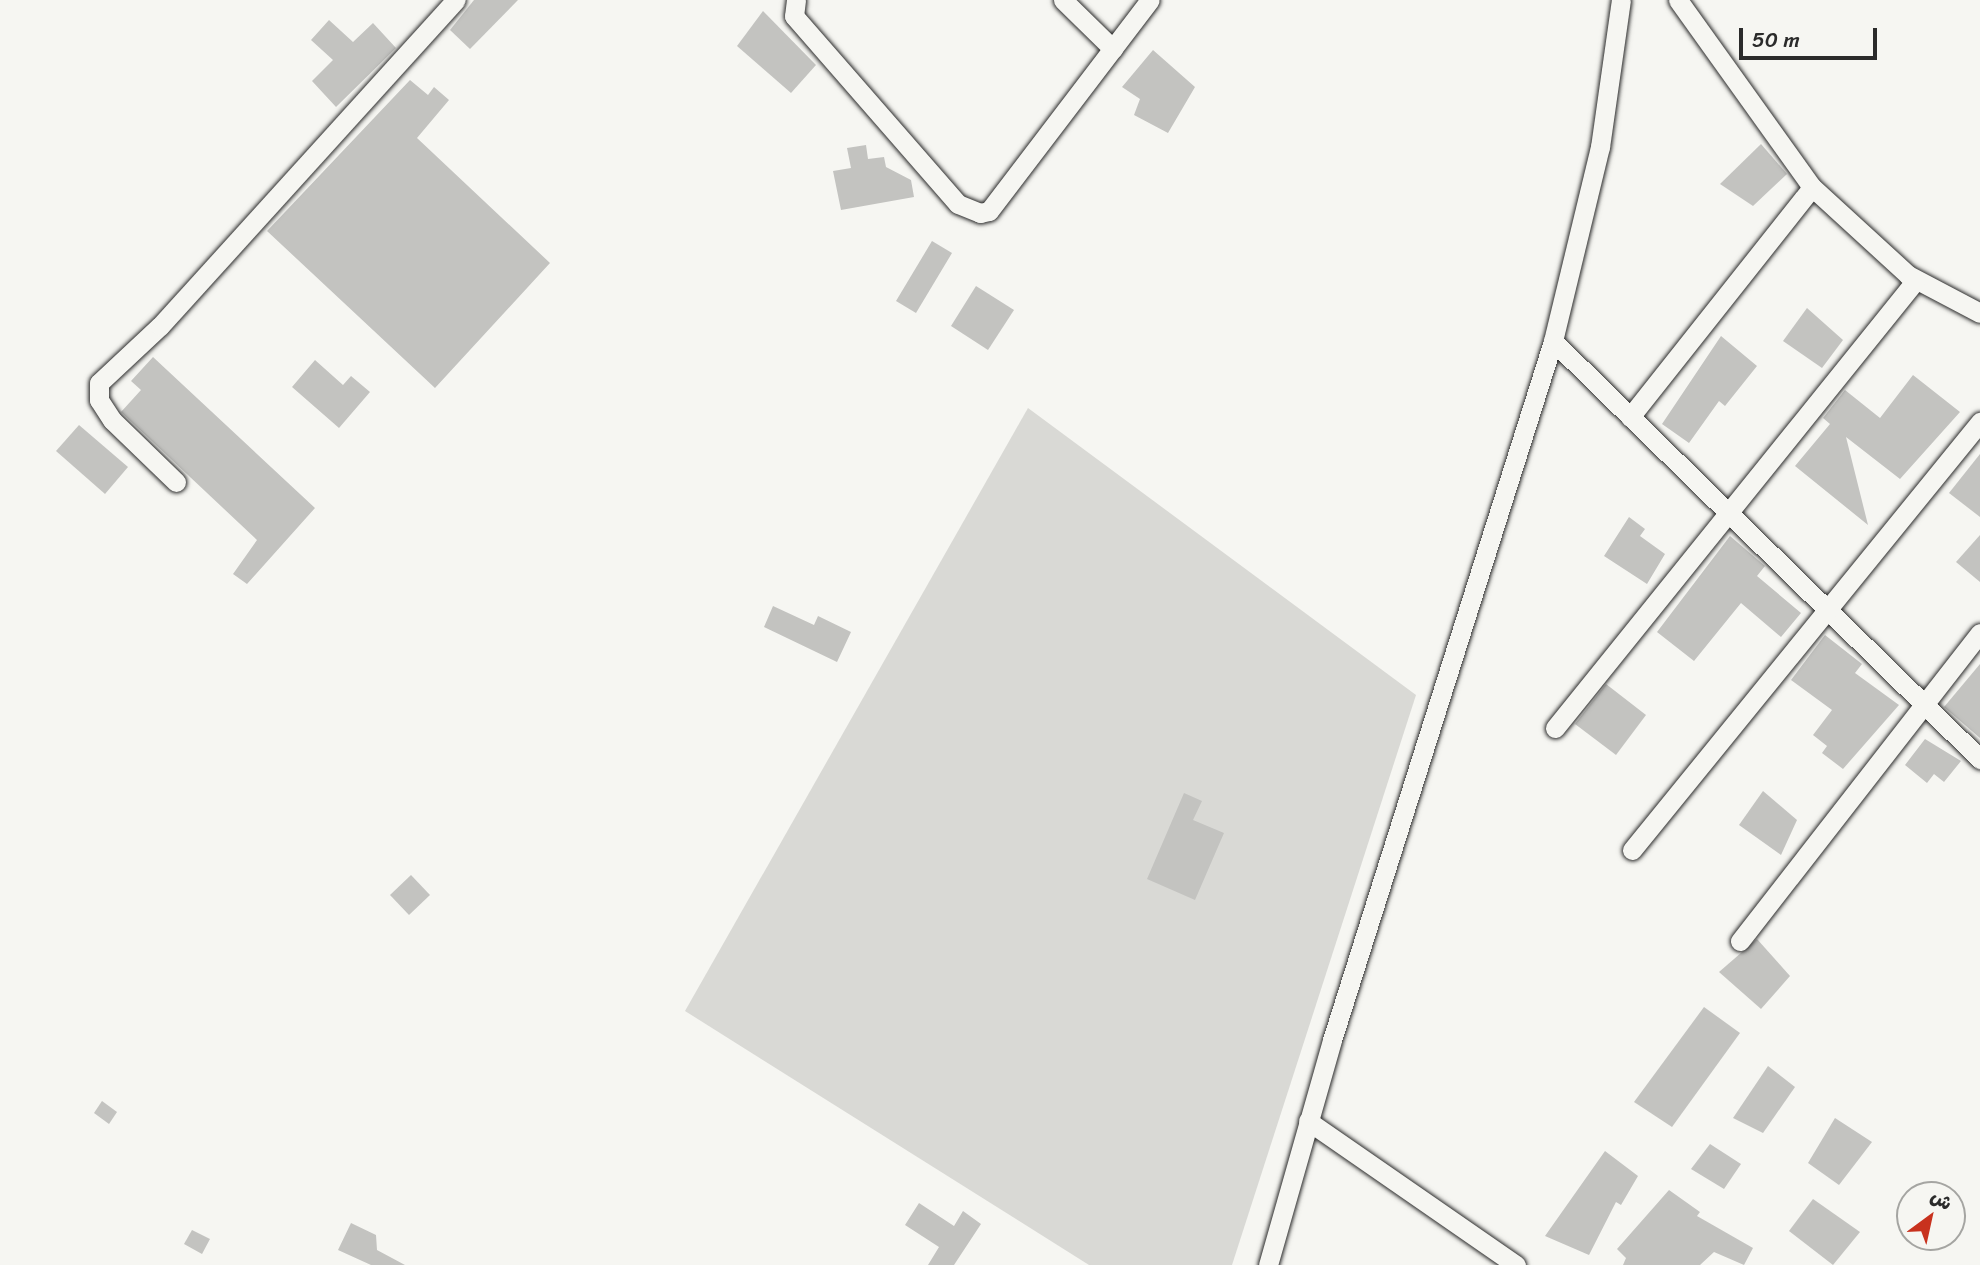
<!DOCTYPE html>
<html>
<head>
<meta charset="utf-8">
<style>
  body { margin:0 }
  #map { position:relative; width:1980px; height:1265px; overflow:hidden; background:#f6f6f2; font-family:Sriracha,"Playpen Sans Arabic",sans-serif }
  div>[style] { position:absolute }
  .green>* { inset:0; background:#d9d9d5 }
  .building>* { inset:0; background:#c3c3c0 }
  .roads { filter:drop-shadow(0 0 2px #2b2b2b) drop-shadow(0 0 2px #2b2b2b) }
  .street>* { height:19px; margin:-9.5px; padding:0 9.5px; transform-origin:9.5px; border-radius:9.5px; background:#f6f6f2 }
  span { translate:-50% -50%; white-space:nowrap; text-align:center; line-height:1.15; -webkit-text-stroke:7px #f6f6f2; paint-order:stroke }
  .north { position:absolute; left:1896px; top:1181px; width:70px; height:70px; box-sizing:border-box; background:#f6f6f2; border:2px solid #a5a5a2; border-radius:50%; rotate:33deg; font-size:19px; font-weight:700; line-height:28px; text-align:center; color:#2b2b2b }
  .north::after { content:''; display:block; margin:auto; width:24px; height:32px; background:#c8321e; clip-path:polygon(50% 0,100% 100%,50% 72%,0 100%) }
  .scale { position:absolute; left:1739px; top:28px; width:138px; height:32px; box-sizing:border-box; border:4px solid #2b2b2b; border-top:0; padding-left:9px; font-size:21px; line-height:24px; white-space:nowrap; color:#2b2b2b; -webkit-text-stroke:5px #f6f6f2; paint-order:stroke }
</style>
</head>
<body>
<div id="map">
  <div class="green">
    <div style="clip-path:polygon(1028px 408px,1416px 695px,1232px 1265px,1089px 1265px,685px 1011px)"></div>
  </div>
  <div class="building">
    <div style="clip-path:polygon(474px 0,518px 0,470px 49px,450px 30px)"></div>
    <div style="clip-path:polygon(763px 11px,816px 65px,791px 93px,737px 46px)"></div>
    <div style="clip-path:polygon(329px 20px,353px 42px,373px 23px,396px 48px,336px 107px,312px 81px,333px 60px,311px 40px)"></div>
    <div style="clip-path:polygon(1153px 50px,1195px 87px,1168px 133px,1134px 115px,1140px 99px,1122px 87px)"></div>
    <div style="clip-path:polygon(410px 80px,428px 95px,434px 87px,449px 100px,417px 138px,550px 263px,435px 388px,267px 231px)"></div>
    <div style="clip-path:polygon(1761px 144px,1787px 174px,1753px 206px,1720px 184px)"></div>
    <div style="clip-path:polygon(866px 145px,868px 159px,884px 157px,886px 167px,911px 180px,914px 197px,841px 210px,833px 171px,851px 168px,847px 148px)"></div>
    <div style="clip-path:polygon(932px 241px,952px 253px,916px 313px,896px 301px)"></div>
    <div style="clip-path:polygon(976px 286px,1014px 310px,988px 350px,951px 326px)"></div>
    <div style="clip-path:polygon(1807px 308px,1843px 340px,1822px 368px,1783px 341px)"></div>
    <div style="clip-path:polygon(1721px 336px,1757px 366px,1725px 406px,1719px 401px,1689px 443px,1662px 424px)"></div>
    <div style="clip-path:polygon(153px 357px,315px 508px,247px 584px,233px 574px,257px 540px,121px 412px,141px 390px,131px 381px)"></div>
    <div style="clip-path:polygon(315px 360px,343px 385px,351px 376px,370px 392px,339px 428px,292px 387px)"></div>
    <div style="clip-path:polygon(1913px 375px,1960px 412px,1900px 479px,1846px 437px,1868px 525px,1795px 466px,1830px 424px,1823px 418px,1845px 390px,1880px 418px)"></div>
    <div style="clip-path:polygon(79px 425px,128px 467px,105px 494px,56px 451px)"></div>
    <div style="clip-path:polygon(1980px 454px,1980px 517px,1949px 493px)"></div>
    <div style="clip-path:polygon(1629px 517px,1645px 529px,1640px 536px,1665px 554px,1647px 584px,1604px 556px)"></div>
    <div style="clip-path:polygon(1980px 535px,1980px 582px,1956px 562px)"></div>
    <div style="clip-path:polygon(1730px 536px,1765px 566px,1757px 576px,1801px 613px,1781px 637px,1741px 603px,1694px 661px,1657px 632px)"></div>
    <div style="clip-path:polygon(773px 606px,814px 625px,818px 616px,851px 632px,837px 662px,764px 627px)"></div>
    <div style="clip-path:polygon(1825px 635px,1862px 664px,1855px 673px,1899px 705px,1843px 769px,1822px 753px,1827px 746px,1813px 735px,1832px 710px,1791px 680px)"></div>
    <div style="clip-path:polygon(1980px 664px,1980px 738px,1944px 707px)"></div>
    <div style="clip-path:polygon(1606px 684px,1646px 715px,1616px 755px,1575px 724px)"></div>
    <div style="clip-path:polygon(1925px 739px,1961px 761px,1944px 782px,1934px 774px,1927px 783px,1905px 765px)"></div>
    <div style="clip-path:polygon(1763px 791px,1797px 820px,1781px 855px,1739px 825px)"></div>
    <div style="clip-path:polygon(1184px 793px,1202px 801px,1193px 820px,1224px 833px,1195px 900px,1147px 879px)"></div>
    <div style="clip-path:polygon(411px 875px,430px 895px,409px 915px,390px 895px)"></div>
    <div style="clip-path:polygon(1757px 939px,1790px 976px,1761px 1009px,1719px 972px)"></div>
    <div style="clip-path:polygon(1704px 1007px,1740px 1033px,1672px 1127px,1634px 1102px)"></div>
    <div style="clip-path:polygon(1768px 1066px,1795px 1087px,1763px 1133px,1733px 1118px)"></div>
    <div style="clip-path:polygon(102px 1101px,117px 1112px,109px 1124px,94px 1113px)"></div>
    <div style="clip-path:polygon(1835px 1118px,1872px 1142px,1839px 1185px,1808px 1163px)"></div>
    <div style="clip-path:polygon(1710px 1144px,1741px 1164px,1724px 1189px,1691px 1169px)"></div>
    <div style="clip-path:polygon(1605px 1151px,1638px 1176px,1621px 1205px,1616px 1202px,1589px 1255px,1545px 1236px)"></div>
    <div style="clip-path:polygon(1669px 1190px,1700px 1212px,1697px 1216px,1753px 1248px,1744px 1265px,1714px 1252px,1700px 1265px,1623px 1265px,1626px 1258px,1617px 1249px)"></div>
    <div style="clip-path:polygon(1813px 1199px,1860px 1232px,1833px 1265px,1789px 1231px)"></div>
    <div style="clip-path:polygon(919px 1203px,954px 1226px,963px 1211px,981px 1224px,954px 1265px,928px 1265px,939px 1247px,905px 1225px)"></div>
    <div style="clip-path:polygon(351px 1223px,376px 1235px,377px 1250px,405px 1265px,371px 1265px,338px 1250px)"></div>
    <div style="clip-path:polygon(192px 1230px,210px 1239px,202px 1254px,184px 1244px)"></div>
  </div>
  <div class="roads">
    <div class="street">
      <div style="left:796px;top:0;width:16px;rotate:97deg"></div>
      <div style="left:794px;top:16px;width:249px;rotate:48.9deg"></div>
      <div style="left:958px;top:204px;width:24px;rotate:22deg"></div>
      <div style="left:980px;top:213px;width:9px;rotate:-13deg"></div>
      <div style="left:989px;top:211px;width:265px;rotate:-52.7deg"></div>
      <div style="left:1063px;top:0;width:70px;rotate:44.4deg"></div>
      <div style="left:1678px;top:0;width:230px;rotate:54.4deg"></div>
      <div style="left:1812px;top:187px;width:130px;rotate:42.5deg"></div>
      <div style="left:1908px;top:275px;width:81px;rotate:27.8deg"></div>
      <div style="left:1553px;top:341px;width:598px;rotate:44.39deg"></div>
      <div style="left:1630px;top:417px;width:293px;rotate:-51.6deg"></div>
      <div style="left:176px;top:482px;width:89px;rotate:-135.9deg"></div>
      <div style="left:112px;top:420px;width:24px;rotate:-123deg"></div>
      <div style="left:99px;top:400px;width:17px;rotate:-90deg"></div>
      <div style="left:99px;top:383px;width:83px;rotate:-43.1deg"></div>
      <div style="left:160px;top:326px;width:440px;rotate:-47.8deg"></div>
      <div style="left:1555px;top:728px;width:575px;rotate:-51.14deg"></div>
      <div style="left:1632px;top:850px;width:552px;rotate:-50.89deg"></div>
      <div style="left:1740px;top:941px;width:390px;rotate:-52.1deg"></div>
      <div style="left:1308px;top:1121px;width:253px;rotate:34.7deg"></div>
      <div style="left:1268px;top:1265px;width:234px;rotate:-74.1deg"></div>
      <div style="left:1332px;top:1040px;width:733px;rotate:-72.45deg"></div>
      <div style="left:1553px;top:341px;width:200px;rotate:-76.4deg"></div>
      <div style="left:1600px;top:147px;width:148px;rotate:-81.9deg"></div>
    </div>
  </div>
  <div class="north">ش</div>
  <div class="scale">50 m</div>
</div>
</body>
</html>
